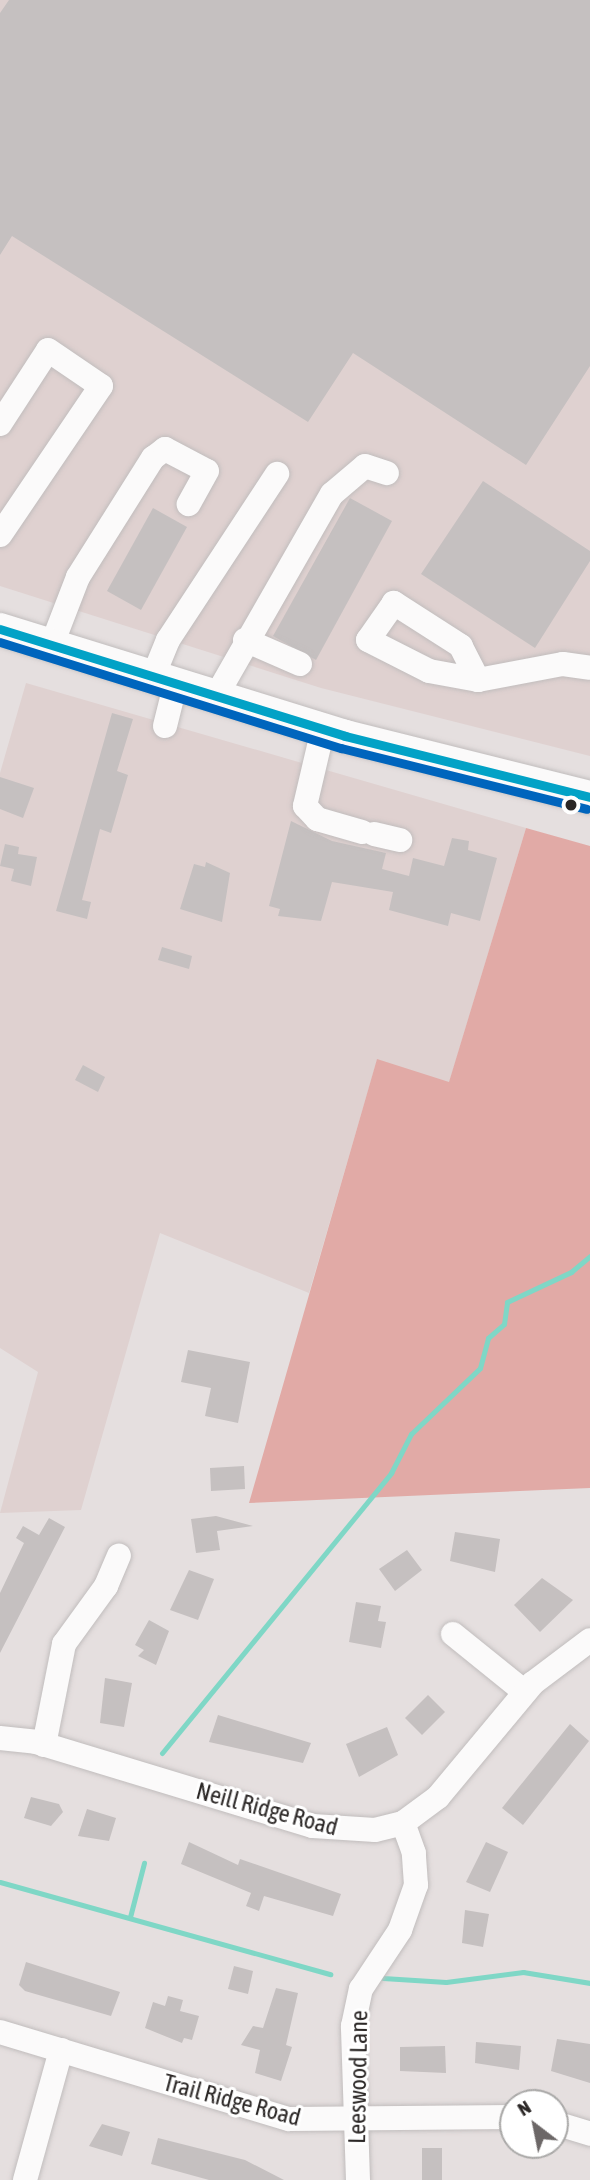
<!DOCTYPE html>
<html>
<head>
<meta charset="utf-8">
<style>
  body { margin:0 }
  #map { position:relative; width:590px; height:2180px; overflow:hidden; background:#e5dfdf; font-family:"Asap Condensed",sans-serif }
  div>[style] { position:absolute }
  .built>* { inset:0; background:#dfd1d0 }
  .forest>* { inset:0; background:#e1aaa6 }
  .stream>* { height:5px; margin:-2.5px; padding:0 2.5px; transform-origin:2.5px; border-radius:2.5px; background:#7fd7c6 }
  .building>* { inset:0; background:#c5c0c0 }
  .roads { filter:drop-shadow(0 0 2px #c1bdbd) drop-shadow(0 0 2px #c1bdbd) }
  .minor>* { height:24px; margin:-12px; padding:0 12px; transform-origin:12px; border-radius:12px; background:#fbfafa }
  .major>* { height:32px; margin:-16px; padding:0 16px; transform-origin:16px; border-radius:16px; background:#fbfafa }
  .bus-1>* { height:9px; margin:-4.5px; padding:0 4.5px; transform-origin:4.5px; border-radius:4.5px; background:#02a2c6 }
  .bus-2>* { height:9px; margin:-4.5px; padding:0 4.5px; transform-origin:4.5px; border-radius:4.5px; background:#0065bd }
  .dots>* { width:19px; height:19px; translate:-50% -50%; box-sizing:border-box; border:4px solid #fff; border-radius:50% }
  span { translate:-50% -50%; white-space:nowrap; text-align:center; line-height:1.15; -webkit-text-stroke:6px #fff; paint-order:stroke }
  .street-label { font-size:24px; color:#2b2726 }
  .north { position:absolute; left:499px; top:2089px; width:70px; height:70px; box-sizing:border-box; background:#fff; border:2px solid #aaa9a8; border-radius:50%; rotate:328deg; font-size:19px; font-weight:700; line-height:28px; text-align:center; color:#2b2726 }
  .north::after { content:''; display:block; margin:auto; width:24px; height:32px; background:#6c6767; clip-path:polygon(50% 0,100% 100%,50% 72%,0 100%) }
</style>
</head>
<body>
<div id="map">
  <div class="built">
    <div style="clip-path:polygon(0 0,590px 0,590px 756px,321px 688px,0 586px)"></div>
    <div style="clip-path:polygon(26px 683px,526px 828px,449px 1083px,377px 1060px,309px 1293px,160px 1233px,81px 1510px,0 1513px,38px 1372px,0 1348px,0 773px)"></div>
  </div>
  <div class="forest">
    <div style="clip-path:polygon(526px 828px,590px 846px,590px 1488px,249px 1503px,377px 1059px,449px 1082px)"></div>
  </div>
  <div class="stream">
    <div style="left:162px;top:1753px;width:362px;rotate:-50.7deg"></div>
    <div style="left:391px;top:1473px;width:44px;rotate:-62.9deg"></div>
    <div style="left:411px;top:1434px;width:95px;rotate:-43.7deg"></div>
    <div style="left:480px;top:1368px;width:31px;rotate:-75deg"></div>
    <div style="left:488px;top:1338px;width:21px;rotate:-41deg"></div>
    <div style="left:504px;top:1324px;width:22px;rotate:-82deg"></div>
    <div style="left:507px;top:1302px;width:71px;rotate:-25.1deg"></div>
    <div style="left:571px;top:1272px;width:25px;rotate:-40deg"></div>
    <div style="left:0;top:1882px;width:343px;rotate:15.6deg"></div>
    <div style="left:130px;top:1917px;width:56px;rotate:-75.5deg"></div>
    <div style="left:383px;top:1978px;width:63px;rotate:3.6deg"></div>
    <div style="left:446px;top:1982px;width:78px;rotate:-7.4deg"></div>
    <div style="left:523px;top:1972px;width:68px;rotate:9.3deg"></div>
  </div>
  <div class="building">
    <div style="clip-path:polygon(9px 0,590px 0,590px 366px,526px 465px,353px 353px,308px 422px,12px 236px,0 255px,0 13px)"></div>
    <div style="clip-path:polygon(483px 481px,590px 551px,590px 561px,535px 648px,421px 574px)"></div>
    <div style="clip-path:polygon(350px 498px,392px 521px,316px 660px,273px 636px)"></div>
    <div style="clip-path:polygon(153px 508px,187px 527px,141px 610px,107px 591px)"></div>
    <div style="clip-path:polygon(112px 713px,133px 719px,117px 771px,128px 775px,111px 833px,100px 829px,82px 900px,91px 902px,87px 919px,56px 911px)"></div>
    <div style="clip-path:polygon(0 777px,34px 788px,23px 818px,0 809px)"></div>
    <div style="clip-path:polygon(291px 821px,332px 841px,386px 853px,382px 869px,409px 876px,413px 858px,444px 866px,452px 838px,469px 841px,468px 850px,497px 858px,480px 921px,451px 913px,448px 926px,389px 910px,393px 892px,332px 882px,321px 921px,278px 916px,280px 909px,269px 906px)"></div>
    <div style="clip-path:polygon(5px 844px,19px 847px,18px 854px,37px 857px,31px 886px,11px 881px,14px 869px,0 866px)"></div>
    <div style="clip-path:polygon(206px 862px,230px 873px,222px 922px,180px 909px,194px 864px,205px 867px)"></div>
    <div style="clip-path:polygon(162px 947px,192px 956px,189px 969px,158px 960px)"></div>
    <div style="clip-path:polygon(83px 1065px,105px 1077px,98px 1092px,75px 1080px)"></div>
    <div style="clip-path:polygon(188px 1350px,250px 1362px,238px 1423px,205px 1416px,211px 1388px,181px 1382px)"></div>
    <div style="clip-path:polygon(244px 1466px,245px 1489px,211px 1491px,210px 1468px)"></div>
    <div style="clip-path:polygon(216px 1516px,253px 1526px,217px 1531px,220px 1550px,196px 1553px,191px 1519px)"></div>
    <div style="clip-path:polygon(49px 1518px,65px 1527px,0 1653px,0 1593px,24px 1543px,16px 1538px,23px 1526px,39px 1535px)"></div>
    <div style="clip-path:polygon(455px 1532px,500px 1539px,495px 1572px,450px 1561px)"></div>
    <div style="clip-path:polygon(407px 1550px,422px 1570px,395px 1591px,379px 1569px)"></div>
    <div style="clip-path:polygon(189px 1570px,214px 1579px,198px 1620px,170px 1610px)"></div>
    <div style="clip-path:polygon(542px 1578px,573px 1600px,540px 1632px,514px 1605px)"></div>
    <div style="clip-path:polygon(356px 1602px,381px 1606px,378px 1621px,386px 1622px,381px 1648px,349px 1642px)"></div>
    <div style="clip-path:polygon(149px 1620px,169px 1631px,156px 1665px,138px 1656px,144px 1650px,135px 1645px)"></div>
    <div style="clip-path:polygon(105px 1678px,132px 1683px,124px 1727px,100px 1723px)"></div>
    <div style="clip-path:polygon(428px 1695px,445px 1712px,422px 1735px,405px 1718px)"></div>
    <div style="clip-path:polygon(218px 1715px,311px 1743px,303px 1763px,209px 1742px)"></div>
    <div style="clip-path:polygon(570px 1724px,589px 1741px,523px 1825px,502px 1808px)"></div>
    <div style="clip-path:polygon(387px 1727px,398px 1755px,359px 1777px,346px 1744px)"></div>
    <div style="clip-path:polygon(31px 1797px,59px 1804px,63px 1812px,51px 1826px,24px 1818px)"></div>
    <div style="clip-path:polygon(87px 1809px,116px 1818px,109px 1841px,78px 1836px)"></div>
    <div style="clip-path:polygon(189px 1842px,238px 1865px,240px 1859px,341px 1894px,333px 1916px,264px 1896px,259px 1911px,246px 1906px,251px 1893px,181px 1864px)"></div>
    <div style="clip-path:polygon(486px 1842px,508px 1852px,490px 1892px,466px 1882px)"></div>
    <div style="clip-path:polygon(465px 1910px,489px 1914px,483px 1947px,462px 1943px)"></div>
    <div style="clip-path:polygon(26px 1962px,120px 1992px,111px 2016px,25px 1991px,19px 1985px)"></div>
    <div style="clip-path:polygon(234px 1966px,253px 1971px,248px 1994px,228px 1989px)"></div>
    <div style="clip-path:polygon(276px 1988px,298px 1993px,286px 2045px,292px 2047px,281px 2081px,255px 2073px,260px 2050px,241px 2045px,253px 2026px,263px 2028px)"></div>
    <div style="clip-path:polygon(168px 1996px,183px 2000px,180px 2011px,199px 2016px,192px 2040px,184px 2038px,182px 2043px,145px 2028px,153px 2002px,165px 2006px)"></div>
    <div style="clip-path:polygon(557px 2039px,590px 2044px,590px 2083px,551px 2071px)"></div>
    <div style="clip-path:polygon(476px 2042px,521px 2046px,519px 2070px,475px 2063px)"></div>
    <div style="clip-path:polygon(445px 2046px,446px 2073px,400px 2071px,400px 2047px)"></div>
    <div style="clip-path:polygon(102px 2124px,130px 2132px,122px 2156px,89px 2146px)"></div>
    <div style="clip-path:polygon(158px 2138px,245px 2160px,284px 2180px,209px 2180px,151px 2164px)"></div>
    <div style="clip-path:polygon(422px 2148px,442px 2148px,442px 2180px,422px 2180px)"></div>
  </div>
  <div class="roads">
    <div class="minor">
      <div style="left:0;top:424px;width:88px;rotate:-57deg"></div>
      <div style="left:48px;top:350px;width:64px;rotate:34.2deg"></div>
      <div style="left:101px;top:386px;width:180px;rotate:124.1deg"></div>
      <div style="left:245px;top:640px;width:60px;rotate:23.6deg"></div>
      <div style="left:51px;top:647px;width:75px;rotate:-68.9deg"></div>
      <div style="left:78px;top:577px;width:141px;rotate:-57.8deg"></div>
      <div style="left:153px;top:458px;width:15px;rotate:-37deg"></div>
      <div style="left:165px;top:449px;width:47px;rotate:27.6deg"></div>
      <div style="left:207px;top:471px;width:38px;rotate:119deg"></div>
      <div style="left:152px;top:679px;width:42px;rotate:-67.7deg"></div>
      <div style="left:168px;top:640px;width:199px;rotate:-56.7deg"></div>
      <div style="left:478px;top:680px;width:38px;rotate:-117deg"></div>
      <div style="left:461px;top:646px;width:80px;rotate:-147.3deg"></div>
      <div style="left:394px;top:603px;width:45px;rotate:125.1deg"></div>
      <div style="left:368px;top:640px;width:68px;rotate:26.9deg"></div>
      <div style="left:429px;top:671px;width:50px;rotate:10.4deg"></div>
      <div style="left:478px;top:680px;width:86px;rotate:-10.7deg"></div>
      <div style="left:563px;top:664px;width:27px;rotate:8deg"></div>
      <div style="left:215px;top:698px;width:235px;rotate:-60.2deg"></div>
      <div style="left:332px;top:494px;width:43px;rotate:-40.3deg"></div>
      <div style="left:365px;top:466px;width:23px;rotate:18deg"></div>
      <div style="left:165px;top:726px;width:41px;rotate:-76deg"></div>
      <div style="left:323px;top:729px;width:79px;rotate:103.2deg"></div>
      <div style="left:305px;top:806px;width:18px;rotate:47deg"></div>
      <div style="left:317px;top:819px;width:47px;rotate:16.1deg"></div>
      <div style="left:374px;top:834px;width:27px;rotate:13deg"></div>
      <div style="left:453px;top:1634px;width:92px;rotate:38.9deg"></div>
      <div style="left:0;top:1738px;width:36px;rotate:6deg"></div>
      <div style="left:36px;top:1742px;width:289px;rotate:16.9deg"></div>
      <div style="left:313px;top:1826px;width:62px;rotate:3.7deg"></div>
      <div style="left:375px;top:1830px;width:29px;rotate:-14deg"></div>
      <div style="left:403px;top:1823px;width:44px;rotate:-36.6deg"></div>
      <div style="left:438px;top:1797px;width:148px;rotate:-50.2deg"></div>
      <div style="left:533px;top:1683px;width:71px;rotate:-37deg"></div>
      <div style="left:44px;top:1745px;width:103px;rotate:-78.8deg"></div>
      <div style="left:64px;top:1644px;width:72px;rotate:-54.1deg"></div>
      <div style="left:106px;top:1586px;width:33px;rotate:-67deg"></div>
      <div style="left:0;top:2032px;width:302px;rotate:16.8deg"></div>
      <div style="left:289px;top:2119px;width:224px;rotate:-0.5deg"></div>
      <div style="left:555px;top:2123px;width:37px;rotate:17deg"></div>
      <div style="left:25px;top:2180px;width:135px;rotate:-74.5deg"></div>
      <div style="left:358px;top:2180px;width:154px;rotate:-91.9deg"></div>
      <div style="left:353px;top:2026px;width:38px;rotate:-78deg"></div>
      <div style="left:361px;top:1989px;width:71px;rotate:-56.5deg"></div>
      <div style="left:400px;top:1930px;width:48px;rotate:-70.4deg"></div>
      <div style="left:416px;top:1885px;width:32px;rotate:-94deg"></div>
      <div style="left:414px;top:1853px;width:32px;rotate:-110deg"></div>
    </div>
    <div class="major">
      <div style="left:0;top:629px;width:361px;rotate:17.2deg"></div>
      <div style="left:345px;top:736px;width:252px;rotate:14deg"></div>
    </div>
  </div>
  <div class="bus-1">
    <div style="left:0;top:629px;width:361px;rotate:17.2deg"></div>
    <div style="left:345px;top:736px;width:252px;rotate:14deg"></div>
  </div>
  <div class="bus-2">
    <div style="left:0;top:642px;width:357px;rotate:17.3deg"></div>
    <div style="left:341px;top:748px;width:253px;rotate:13.9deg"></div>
  </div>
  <div class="dots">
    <div style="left:571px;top:805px;background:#2b2726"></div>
  </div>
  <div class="street-label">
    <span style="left:267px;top:1809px;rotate:15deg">Neill Ridge Road</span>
    <span style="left:358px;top:2077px;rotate:-89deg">Leeswood Lane</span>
    <span style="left:232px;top:2100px;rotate:15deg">Trail Ridge Road</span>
  </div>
  <div class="north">N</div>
</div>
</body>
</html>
